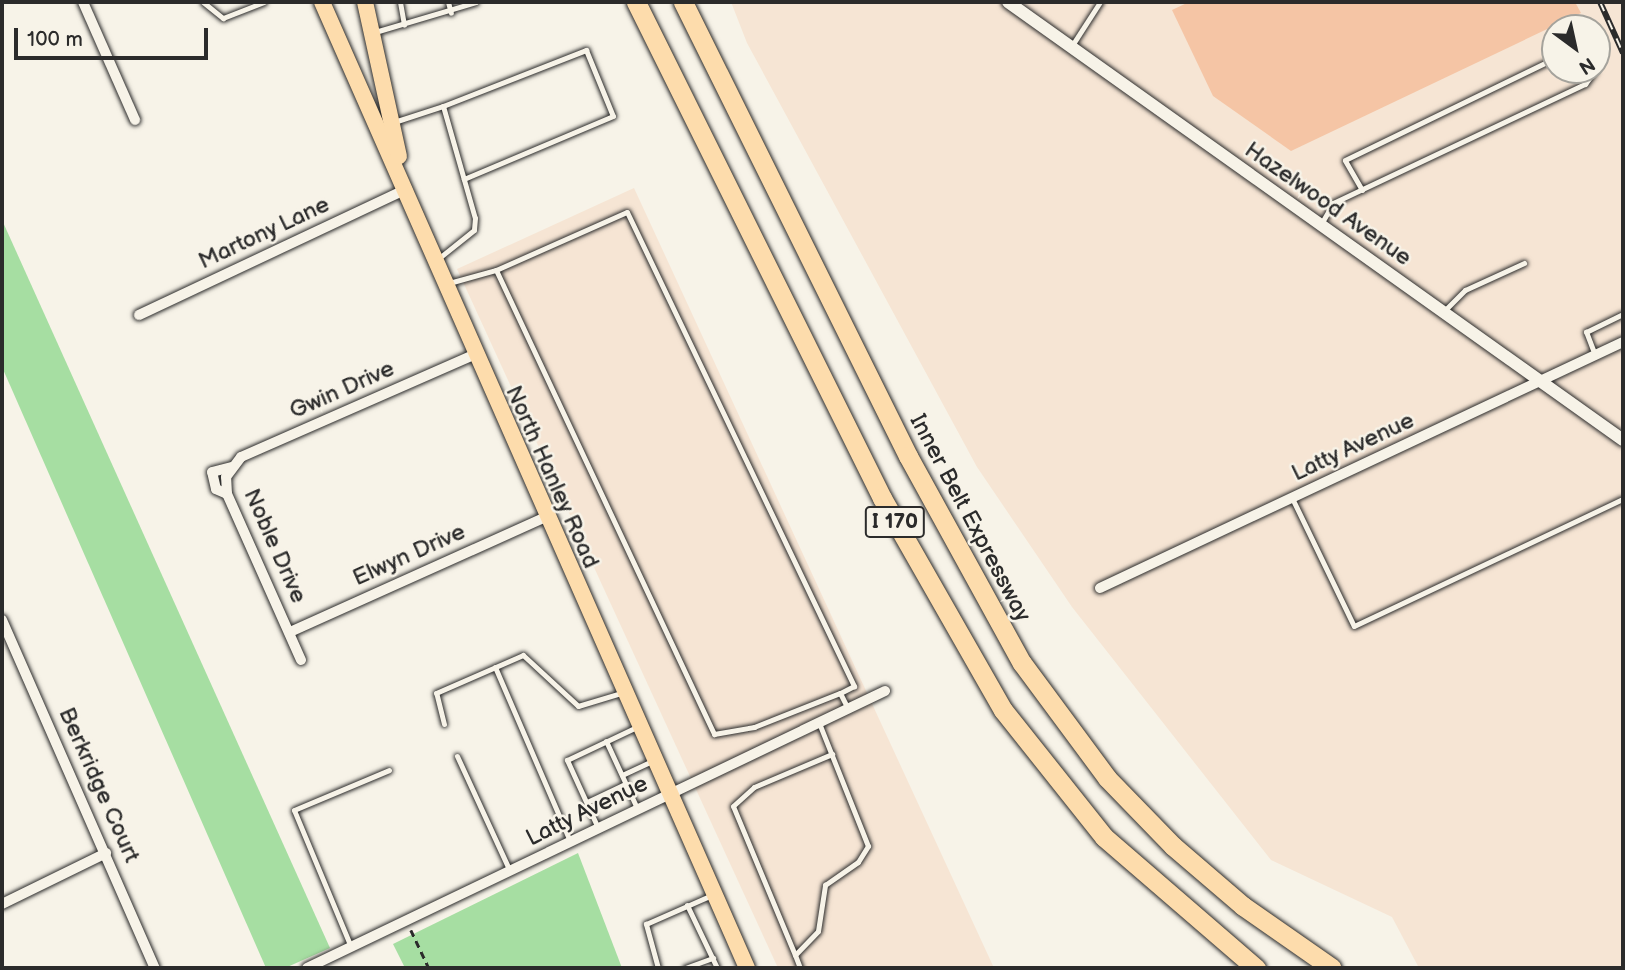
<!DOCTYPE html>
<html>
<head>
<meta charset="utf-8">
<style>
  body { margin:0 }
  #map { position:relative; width:1625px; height:970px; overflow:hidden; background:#f7f3e8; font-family:"Balsamiq Sans",sans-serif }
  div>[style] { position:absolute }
  .built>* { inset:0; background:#f6e5d4 }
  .green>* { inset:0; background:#a6dea2 }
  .building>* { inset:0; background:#f5c5a5 }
  .path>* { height:2.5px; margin-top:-1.25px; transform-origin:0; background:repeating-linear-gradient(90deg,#2b2b2b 0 7px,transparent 0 12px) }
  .roads { filter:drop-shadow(0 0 2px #2b2b2b) drop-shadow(0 0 2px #2b2b2b) }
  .service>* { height:5px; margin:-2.5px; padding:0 2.5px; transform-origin:2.5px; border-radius:2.5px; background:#f7f3e8 }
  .minor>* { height:10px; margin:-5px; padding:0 5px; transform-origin:5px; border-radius:5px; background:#f7f3e8 }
  .tertiary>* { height:12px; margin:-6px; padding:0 6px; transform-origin:6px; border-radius:6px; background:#f7f3e8 }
  .primary>* { height:16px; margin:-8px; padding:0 8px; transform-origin:8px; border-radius:8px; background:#fddcac }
  .motorway>* { height:19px; margin:-9.5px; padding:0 9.5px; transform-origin:9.5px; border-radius:9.5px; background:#fddcac }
  .rail>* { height:6px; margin-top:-3px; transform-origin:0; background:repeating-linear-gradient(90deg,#f7f3e8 0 10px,#2b2b2b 0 20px); box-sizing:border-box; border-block:2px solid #2b2b2b }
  span { translate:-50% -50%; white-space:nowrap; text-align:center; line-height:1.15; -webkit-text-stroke:5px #f7f3e8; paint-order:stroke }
  .shield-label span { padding:2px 5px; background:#f7f3e8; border:2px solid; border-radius:5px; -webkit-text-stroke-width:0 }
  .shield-label { font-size:21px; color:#2b2b2b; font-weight:700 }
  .street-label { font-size:23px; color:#2b2b2b }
  .frame { position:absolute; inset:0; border:4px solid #2b2b2b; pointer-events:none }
  .north { position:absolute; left:1541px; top:14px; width:70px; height:70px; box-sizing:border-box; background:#f7f3e8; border:2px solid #a5a39c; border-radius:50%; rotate:147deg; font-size:19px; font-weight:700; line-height:28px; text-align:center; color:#2b2b2b }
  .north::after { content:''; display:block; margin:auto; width:24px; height:32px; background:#2b2b2b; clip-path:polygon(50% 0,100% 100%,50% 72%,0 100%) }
  .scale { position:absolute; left:14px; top:28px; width:194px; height:32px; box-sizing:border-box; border:4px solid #2b2b2b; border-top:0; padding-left:9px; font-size:21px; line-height:24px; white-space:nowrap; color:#2b2b2b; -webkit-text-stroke:5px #f7f3e8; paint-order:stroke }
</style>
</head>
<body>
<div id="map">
  <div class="built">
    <div style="clip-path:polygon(evenodd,731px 2px,1623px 2px,1623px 968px,1419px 968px,1392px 917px,1271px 860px,1072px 607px,977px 467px,747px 43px,731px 2px,1555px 28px,1597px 28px,1597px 70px,1555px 70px,1555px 28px)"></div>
    <div style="clip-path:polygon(634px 188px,994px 968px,778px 968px,457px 269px)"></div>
  </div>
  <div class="green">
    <div style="clip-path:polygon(2px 220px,330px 948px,285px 968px,266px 968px,2px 367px)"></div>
    <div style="clip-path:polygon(578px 853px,622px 968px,405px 968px,393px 944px)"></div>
  </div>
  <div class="building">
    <div style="clip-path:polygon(1189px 2px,1575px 2px,1581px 13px,1291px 151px,1213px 96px,1172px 10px)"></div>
  </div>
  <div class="path">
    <div style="left:411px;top:930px;width:42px;rotate:64.7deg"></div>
  </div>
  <div class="roads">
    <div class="service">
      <div style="left:203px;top:2px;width:26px;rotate:39deg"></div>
      <div style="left:223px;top:18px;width:44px;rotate:-21.3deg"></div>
      <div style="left:400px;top:2px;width:23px;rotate:80deg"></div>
      <div style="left:448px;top:2px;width:11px;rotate:75deg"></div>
      <div style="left:375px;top:32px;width:105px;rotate:-16.5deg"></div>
      <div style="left:1071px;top:47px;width:54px;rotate:-57.2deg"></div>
      <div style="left:443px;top:106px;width:154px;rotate:-21.4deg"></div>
      <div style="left:586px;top:50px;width:71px;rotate:67.8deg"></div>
      <div style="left:613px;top:116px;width:162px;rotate:157.1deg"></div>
      <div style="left:394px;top:122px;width:52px;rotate:-18.1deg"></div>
      <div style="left:443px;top:106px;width:116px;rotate:74.1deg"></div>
      <div style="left:475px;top:218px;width:12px;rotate:95deg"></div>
      <div style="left:474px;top:230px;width:45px;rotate:141.3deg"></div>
      <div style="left:1362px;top:190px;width:34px;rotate:-120deg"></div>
      <div style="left:1345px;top:160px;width:233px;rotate:-25.9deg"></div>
      <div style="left:1321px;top:224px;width:24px;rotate:-60deg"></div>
      <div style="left:1333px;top:203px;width:279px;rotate:-25.3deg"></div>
      <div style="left:1585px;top:84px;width:17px;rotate:-54deg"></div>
      <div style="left:496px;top:270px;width:143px;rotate:-23.9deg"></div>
      <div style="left:627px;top:212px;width:526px;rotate:64.41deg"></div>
      <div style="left:854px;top:686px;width:16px;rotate:153deg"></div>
      <div style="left:449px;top:283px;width:49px;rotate:-15.5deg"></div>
      <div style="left:496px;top:270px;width:513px;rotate:64.83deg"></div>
      <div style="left:714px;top:734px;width:41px;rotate:-9.9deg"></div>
      <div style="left:754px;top:727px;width:92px;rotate:-21.6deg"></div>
      <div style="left:840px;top:693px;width:18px;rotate:63deg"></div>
      <div style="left:1444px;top:311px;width:30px;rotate:-45deg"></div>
      <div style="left:1465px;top:290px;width:65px;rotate:-24.6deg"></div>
      <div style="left:1595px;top:355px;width:25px;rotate:-111deg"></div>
      <div style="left:1586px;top:332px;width:41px;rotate:-25.9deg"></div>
      <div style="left:1292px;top:498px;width:142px;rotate:64.2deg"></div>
      <div style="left:1354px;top:626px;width:297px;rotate:-25.3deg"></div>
      <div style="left:495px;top:667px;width:189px;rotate:66.7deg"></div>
      <div style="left:444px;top:724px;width:32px;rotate:-104deg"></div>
      <div style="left:436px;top:693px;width:95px;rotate:-23.6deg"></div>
      <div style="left:523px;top:655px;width:75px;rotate:42.8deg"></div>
      <div style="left:578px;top:706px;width:48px;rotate:-16.9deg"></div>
      <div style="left:606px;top:741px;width:74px;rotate:65.2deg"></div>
      <div style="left:457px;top:756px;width:127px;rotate:65.3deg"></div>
      <div style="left:622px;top:775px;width:35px;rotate:-25deg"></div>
      <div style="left:587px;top:802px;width:42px;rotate:-25.3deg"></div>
      <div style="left:598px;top:828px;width:75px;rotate:-114.5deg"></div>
      <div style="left:567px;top:760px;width:80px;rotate:-25.3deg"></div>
      <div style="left:687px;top:905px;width:70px;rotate:64.5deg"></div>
      <div style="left:351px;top:947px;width:148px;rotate:-112.6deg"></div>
      <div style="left:294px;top:810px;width:103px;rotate:-22.8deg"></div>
      <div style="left:795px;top:955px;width:161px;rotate:-112.6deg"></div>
      <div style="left:733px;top:806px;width:28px;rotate:-42deg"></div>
      <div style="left:754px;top:787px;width:85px;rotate:-22.9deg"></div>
      <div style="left:658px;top:968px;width:46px;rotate:-105.3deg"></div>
      <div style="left:646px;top:924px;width:72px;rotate:-23.7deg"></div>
      <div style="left:685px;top:968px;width:30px;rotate:-20deg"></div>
      <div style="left:800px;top:968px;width:14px;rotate:-111deg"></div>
      <div style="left:795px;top:955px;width:33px;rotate:-46deg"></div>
      <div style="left:818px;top:931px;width:47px;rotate:-81.3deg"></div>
      <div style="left:825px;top:885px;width:40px;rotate:-34.9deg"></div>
      <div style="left:858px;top:862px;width:19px;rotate:-58deg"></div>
      <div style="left:868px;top:846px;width:132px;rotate:-111.7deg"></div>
    </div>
    <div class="minor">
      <div style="left:83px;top:2px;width:129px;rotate:66.2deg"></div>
      <div style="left:139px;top:315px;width:296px;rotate:-25.2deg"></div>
      <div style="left:227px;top:494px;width:12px;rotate:-156deg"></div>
      <div style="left:216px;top:489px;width:17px;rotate:-103deg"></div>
      <div style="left:212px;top:472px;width:21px;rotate:-14deg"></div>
      <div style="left:1100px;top:588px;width:578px;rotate:-25.19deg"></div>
      <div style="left:2px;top:620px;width:380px;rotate:66.3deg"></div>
      <div style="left:290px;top:632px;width:281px;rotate:-24.2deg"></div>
      <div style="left:301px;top:660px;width:182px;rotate:-114deg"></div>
      <div style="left:227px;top:494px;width:17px;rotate:-93deg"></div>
      <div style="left:226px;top:477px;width:25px;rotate:-53deg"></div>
      <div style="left:241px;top:457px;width:253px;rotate:-23.7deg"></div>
      <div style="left:2px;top:904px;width:116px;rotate:-26.1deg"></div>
      <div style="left:307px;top:968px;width:641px;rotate:-25.61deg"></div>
    </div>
    <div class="tertiary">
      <div style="left:1008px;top:2px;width:755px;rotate:35.46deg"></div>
    </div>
    <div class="primary">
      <div style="left:322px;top:2px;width:1055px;rotate:66.25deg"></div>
      <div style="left:365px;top:2px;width:158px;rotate:77.6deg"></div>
    </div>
    <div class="motorway">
      <div style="left:636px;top:2px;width:554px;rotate:63.62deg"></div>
      <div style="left:882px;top:498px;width:244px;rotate:60.3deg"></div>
      <div style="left:1003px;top:710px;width:162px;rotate:51.5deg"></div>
      <div style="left:1104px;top:837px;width:201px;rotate:40.8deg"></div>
      <div style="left:683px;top:2px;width:507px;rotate:63.64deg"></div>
      <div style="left:908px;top:456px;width:236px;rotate:61.2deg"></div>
      <div style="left:1022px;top:663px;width:143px;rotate:53.5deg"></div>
      <div style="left:1107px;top:778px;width:95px;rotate:45.9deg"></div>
      <div style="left:1173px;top:846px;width:92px;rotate:40.6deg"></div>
      <div style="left:1243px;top:906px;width:108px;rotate:34.9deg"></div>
    </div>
  </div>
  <div class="rail">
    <div style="left:1600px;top:2px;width:56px;rotate:65.7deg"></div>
  </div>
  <div class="shield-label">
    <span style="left:895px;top:522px">I 170</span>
  </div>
  <div class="street-label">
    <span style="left:1328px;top:204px;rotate:35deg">Hazelwood Avenue</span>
    <span style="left:264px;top:233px;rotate:-25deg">Martony Lane</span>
    <span style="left:342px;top:390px;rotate:-24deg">Gwin Drive</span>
    <span style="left:1353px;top:447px;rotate:-25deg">Latty Avenue</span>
    <span style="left:552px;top:477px;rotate:66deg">North Hanley Road</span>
    <span style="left:970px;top:518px;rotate:62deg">Inner Belt Expressway</span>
    <span style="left:275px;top:546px;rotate:66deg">Noble Drive</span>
    <span style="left:409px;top:555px;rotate:-24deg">Elwyn Drive</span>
    <span style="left:99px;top:785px;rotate:66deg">Berkridge Court</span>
    <span style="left:587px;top:811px;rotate:-26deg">Latty Avenue</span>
  </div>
  <div class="frame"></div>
  <div class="north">N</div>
  <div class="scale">100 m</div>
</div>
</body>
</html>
